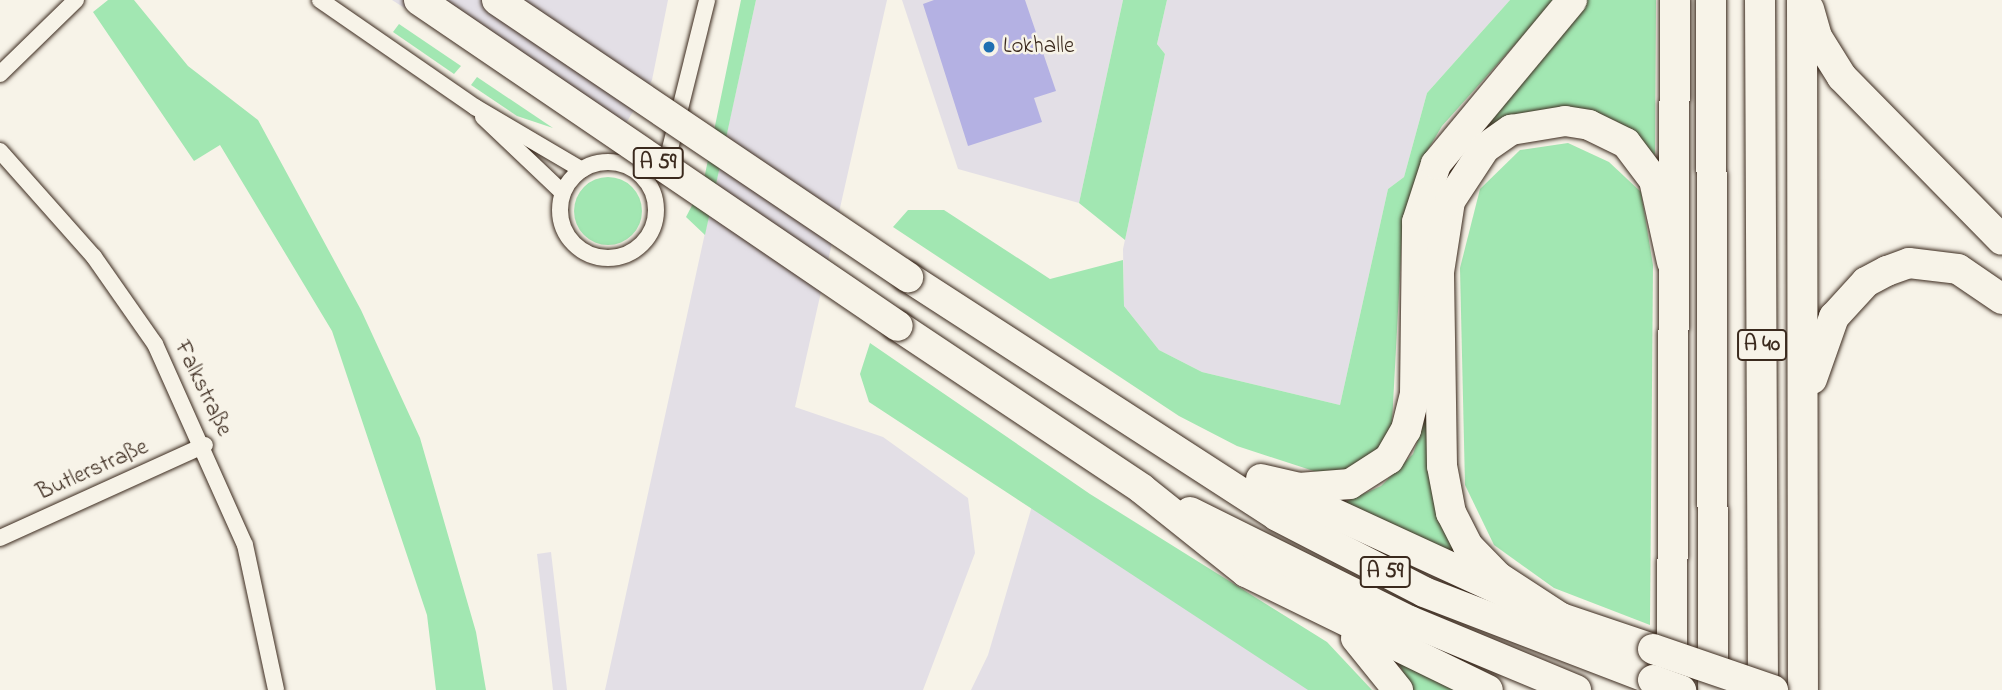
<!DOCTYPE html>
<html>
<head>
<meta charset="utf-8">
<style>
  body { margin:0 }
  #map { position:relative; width:2002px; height:690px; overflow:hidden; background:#f7f3e8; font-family:"Indie Flower",sans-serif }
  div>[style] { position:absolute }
  .built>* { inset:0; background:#e3dfe6 }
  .green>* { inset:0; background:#a2e7b2 }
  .round { border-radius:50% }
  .building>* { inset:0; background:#b4b1e3 }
  .roads { filter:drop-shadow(0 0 2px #3b2a1e) drop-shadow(0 0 2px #3b2a1e) }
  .minor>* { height:16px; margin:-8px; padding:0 8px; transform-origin:8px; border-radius:8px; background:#f7f3e8 }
  .minor>.ring { margin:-8px; padding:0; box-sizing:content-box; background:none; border:16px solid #f7f3e8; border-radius:50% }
  .motorway>* { height:30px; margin:-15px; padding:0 15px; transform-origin:15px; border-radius:15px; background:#f7f3e8 }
  .bridges { filter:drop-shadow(0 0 2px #3b2a1e) drop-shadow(0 0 2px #3b2a1e) }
  .motorway-bridge>* { height:30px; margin:-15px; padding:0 15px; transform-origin:15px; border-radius:15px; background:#f7f3e8 }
  .dots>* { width:19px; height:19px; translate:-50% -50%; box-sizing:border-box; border:4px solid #f7f3e8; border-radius:50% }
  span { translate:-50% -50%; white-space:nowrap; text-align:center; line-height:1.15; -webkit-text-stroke:5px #f7f3e8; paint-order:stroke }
  .shield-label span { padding:2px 5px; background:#f7f3e8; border:2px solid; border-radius:5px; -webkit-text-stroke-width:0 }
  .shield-label { font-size:21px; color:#3b2a1e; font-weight:700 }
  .poi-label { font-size:23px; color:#3b2a1e }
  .left { translate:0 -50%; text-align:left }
  .street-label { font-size:23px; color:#3b2a1e }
</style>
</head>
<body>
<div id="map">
  <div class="built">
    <div style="clip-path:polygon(392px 0,668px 0,652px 80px,622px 130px,483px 58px)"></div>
    <div style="clip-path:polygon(756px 0,887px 0,795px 407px,883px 437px,968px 498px,975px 553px,923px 690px,605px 690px)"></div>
    <div style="clip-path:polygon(902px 0,1123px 0,1079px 203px,958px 169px)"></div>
    <div style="clip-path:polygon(1167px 0,1510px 0,1427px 93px,1404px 177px,1388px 189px,1340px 405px,1202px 372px,1159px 350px,1124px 306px,1123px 249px,1165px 54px,1157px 44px)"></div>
    <div style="clip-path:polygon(1032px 506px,1306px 687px,1308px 690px,971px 690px,988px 655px)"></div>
    <div style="clip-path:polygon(551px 552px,567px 690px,553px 690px,537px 554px)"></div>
  </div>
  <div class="green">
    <div style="clip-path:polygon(108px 0,134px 0,188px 66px,258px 120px,361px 310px,420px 438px,476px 632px,486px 690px,436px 690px,427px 615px,332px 331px,220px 145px,194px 161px,93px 12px)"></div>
    <div style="clip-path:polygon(741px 0,756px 0,705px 235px,686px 217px,703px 184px)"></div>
    <div style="clip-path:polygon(1123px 0,1167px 0,1157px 44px,1165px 54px,1125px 240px,1079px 203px)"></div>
    <div style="clip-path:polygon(1510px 0,1555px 0,1442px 126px,1423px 158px,1403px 218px,1392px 423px,1380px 450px,1363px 464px,1326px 475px,1237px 446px,1179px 416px,893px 227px,908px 210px,944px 210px,1050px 279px,1123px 260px,1124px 306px,1159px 350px,1202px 372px,1340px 405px,1388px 189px,1404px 177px,1427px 93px)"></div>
    <div style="clip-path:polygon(1583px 0,1656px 0,1655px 155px,1616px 121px,1566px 108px,1462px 156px,1440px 186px,1448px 166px)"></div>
    <div style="clip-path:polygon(399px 24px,461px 66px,454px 74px,393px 32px)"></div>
    <div style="clip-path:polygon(477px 77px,553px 128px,517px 116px,471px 85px)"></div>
    <div style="clip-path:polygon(1568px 143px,1609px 162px,1641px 192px,1653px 265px,1650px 625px,1554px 588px,1494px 545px,1465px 485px,1460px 268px,1480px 189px,1520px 150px)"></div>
    <div class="round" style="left:574px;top:177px;width:68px;height:68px"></div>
    <div style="clip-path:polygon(870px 343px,1090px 494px,1327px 642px,1372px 690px,1308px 690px,869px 402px,860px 374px)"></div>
    <div style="clip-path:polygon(1429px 408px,1464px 559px,1345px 502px,1381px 486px,1413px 454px)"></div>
    <div style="clip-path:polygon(1397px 660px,1464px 690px,1412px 690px)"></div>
  </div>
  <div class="building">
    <div style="clip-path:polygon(934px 0,1025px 0,1056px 91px,1034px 98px,1042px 122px,968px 146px,923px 4px)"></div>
  </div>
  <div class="roads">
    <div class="minor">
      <div style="left:320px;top:0;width:188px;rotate:34.6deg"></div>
      <div style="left:475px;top:107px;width:124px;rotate:30.5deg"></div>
      <div style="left:0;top:74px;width:106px;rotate:-44.2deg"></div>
      <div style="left:483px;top:117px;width:110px;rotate:43.5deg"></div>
      <div style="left:0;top:151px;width:142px;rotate:48.4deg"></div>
      <div style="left:94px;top:257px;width:106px;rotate:55deg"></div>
      <div style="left:155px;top:344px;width:220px;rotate:65.9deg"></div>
      <div style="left:245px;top:545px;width:148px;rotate:77.9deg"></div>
      <div class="ring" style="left:560px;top:162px;width:80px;height:80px"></div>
      <div style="left:664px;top:173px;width:178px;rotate:-76deg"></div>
      <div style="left:0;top:538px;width:225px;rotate:-24.4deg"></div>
    </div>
    <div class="motorway">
      <div style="left:1711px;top:0;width:690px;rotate:89.83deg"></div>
      <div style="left:1760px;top:0;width:690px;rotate:89.75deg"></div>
      <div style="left:1802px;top:0;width:690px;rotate:89.92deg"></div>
      <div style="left:1809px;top:9px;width:29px;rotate:74deg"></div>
      <div style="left:1817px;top:37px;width:47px;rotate:58deg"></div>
      <div style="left:1842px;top:77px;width:228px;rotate:45.5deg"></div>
      <div style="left:908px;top:277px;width:440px;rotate:32.9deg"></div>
      <div style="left:1277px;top:516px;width:165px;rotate:27.3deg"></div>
      <div style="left:1424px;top:592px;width:245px;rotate:21deg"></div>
      <div style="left:898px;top:326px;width:293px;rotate:33.7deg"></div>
      <div style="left:1142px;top:489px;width:133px;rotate:38.6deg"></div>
      <div style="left:1246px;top:572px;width:269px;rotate:26deg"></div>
      <div style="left:1812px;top:379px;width:66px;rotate:-70.5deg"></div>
      <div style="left:1834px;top:317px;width:47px;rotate:-47.6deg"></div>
      <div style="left:1866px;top:282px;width:24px;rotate:-28deg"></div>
      <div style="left:1887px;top:271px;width:23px;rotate:-20deg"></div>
      <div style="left:1909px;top:263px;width:49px;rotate:7deg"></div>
      <div style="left:1958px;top:269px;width:53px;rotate:34.3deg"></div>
      <div style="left:1261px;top:479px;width:39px;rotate:13deg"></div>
      <div style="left:1299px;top:488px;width:51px;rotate:-4.5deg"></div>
      <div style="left:1350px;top:484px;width:46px;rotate:-32.7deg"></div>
      <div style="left:1389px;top:459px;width:34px;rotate:-60deg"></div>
      <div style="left:1406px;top:430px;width:37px;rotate:-76deg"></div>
      <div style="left:1415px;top:394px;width:172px;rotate:-89.3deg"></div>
      <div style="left:1417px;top:222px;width:61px;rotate:-71.9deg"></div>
      <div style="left:1436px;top:164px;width:213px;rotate:-50.3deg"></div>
      <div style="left:1283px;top:490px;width:306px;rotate:24.7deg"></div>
      <div style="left:1561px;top:618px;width:97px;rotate:18.6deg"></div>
      <div style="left:1190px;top:512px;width:246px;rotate:26.4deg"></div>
      <div style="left:1410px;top:621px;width:180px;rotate:22.6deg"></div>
      <div style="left:1561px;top:618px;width:75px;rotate:-146.9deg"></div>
      <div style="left:1498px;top:577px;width:43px;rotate:-134.1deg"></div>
      <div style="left:1468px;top:546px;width:37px;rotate:-117deg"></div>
      <div style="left:1451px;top:513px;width:48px;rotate:-100.8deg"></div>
      <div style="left:1442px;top:466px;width:194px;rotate:-90.9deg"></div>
      <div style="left:1439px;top:272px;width:72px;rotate:-81.2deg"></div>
      <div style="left:1450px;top:201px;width:64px;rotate:-56.6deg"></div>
      <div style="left:1485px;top:148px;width:32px;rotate:-35deg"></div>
      <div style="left:1511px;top:130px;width:55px;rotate:-9.5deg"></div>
      <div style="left:1565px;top:121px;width:24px;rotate:9deg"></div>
      <div style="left:1589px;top:125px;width:41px;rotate:25.9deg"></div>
      <div style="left:1626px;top:143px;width:46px;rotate:52.9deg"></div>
      <div style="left:1654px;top:180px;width:84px;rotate:77.6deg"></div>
      <div style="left:1356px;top:638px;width:67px;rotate:51.1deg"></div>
      <div style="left:1672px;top:679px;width:679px;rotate:-89.75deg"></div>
    </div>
  </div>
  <div class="bridges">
    <div class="motorway-bridge">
      <div style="left:419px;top:0;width:579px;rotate:34.24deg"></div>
      <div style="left:497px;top:0;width:496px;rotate:34deg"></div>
      <div style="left:1653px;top:649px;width:127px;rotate:18.9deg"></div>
      <div style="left:1653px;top:680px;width:30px;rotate:20deg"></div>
    </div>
  </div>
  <div class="dots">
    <div style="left:989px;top:47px;background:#1f6fb2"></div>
  </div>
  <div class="shield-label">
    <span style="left:658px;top:163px">A 59</span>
    <span style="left:1762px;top:345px">A 40</span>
    <span style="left:1385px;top:572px">A 59</span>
  </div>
  <div class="poi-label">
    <span class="left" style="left:1003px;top:47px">Lokhalle</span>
  </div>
  <div class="street-label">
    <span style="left:202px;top:389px;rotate:64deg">Falkstraße</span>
    <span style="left:93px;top:471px;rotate:-24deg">Butlerstraße</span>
  </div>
</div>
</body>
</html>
